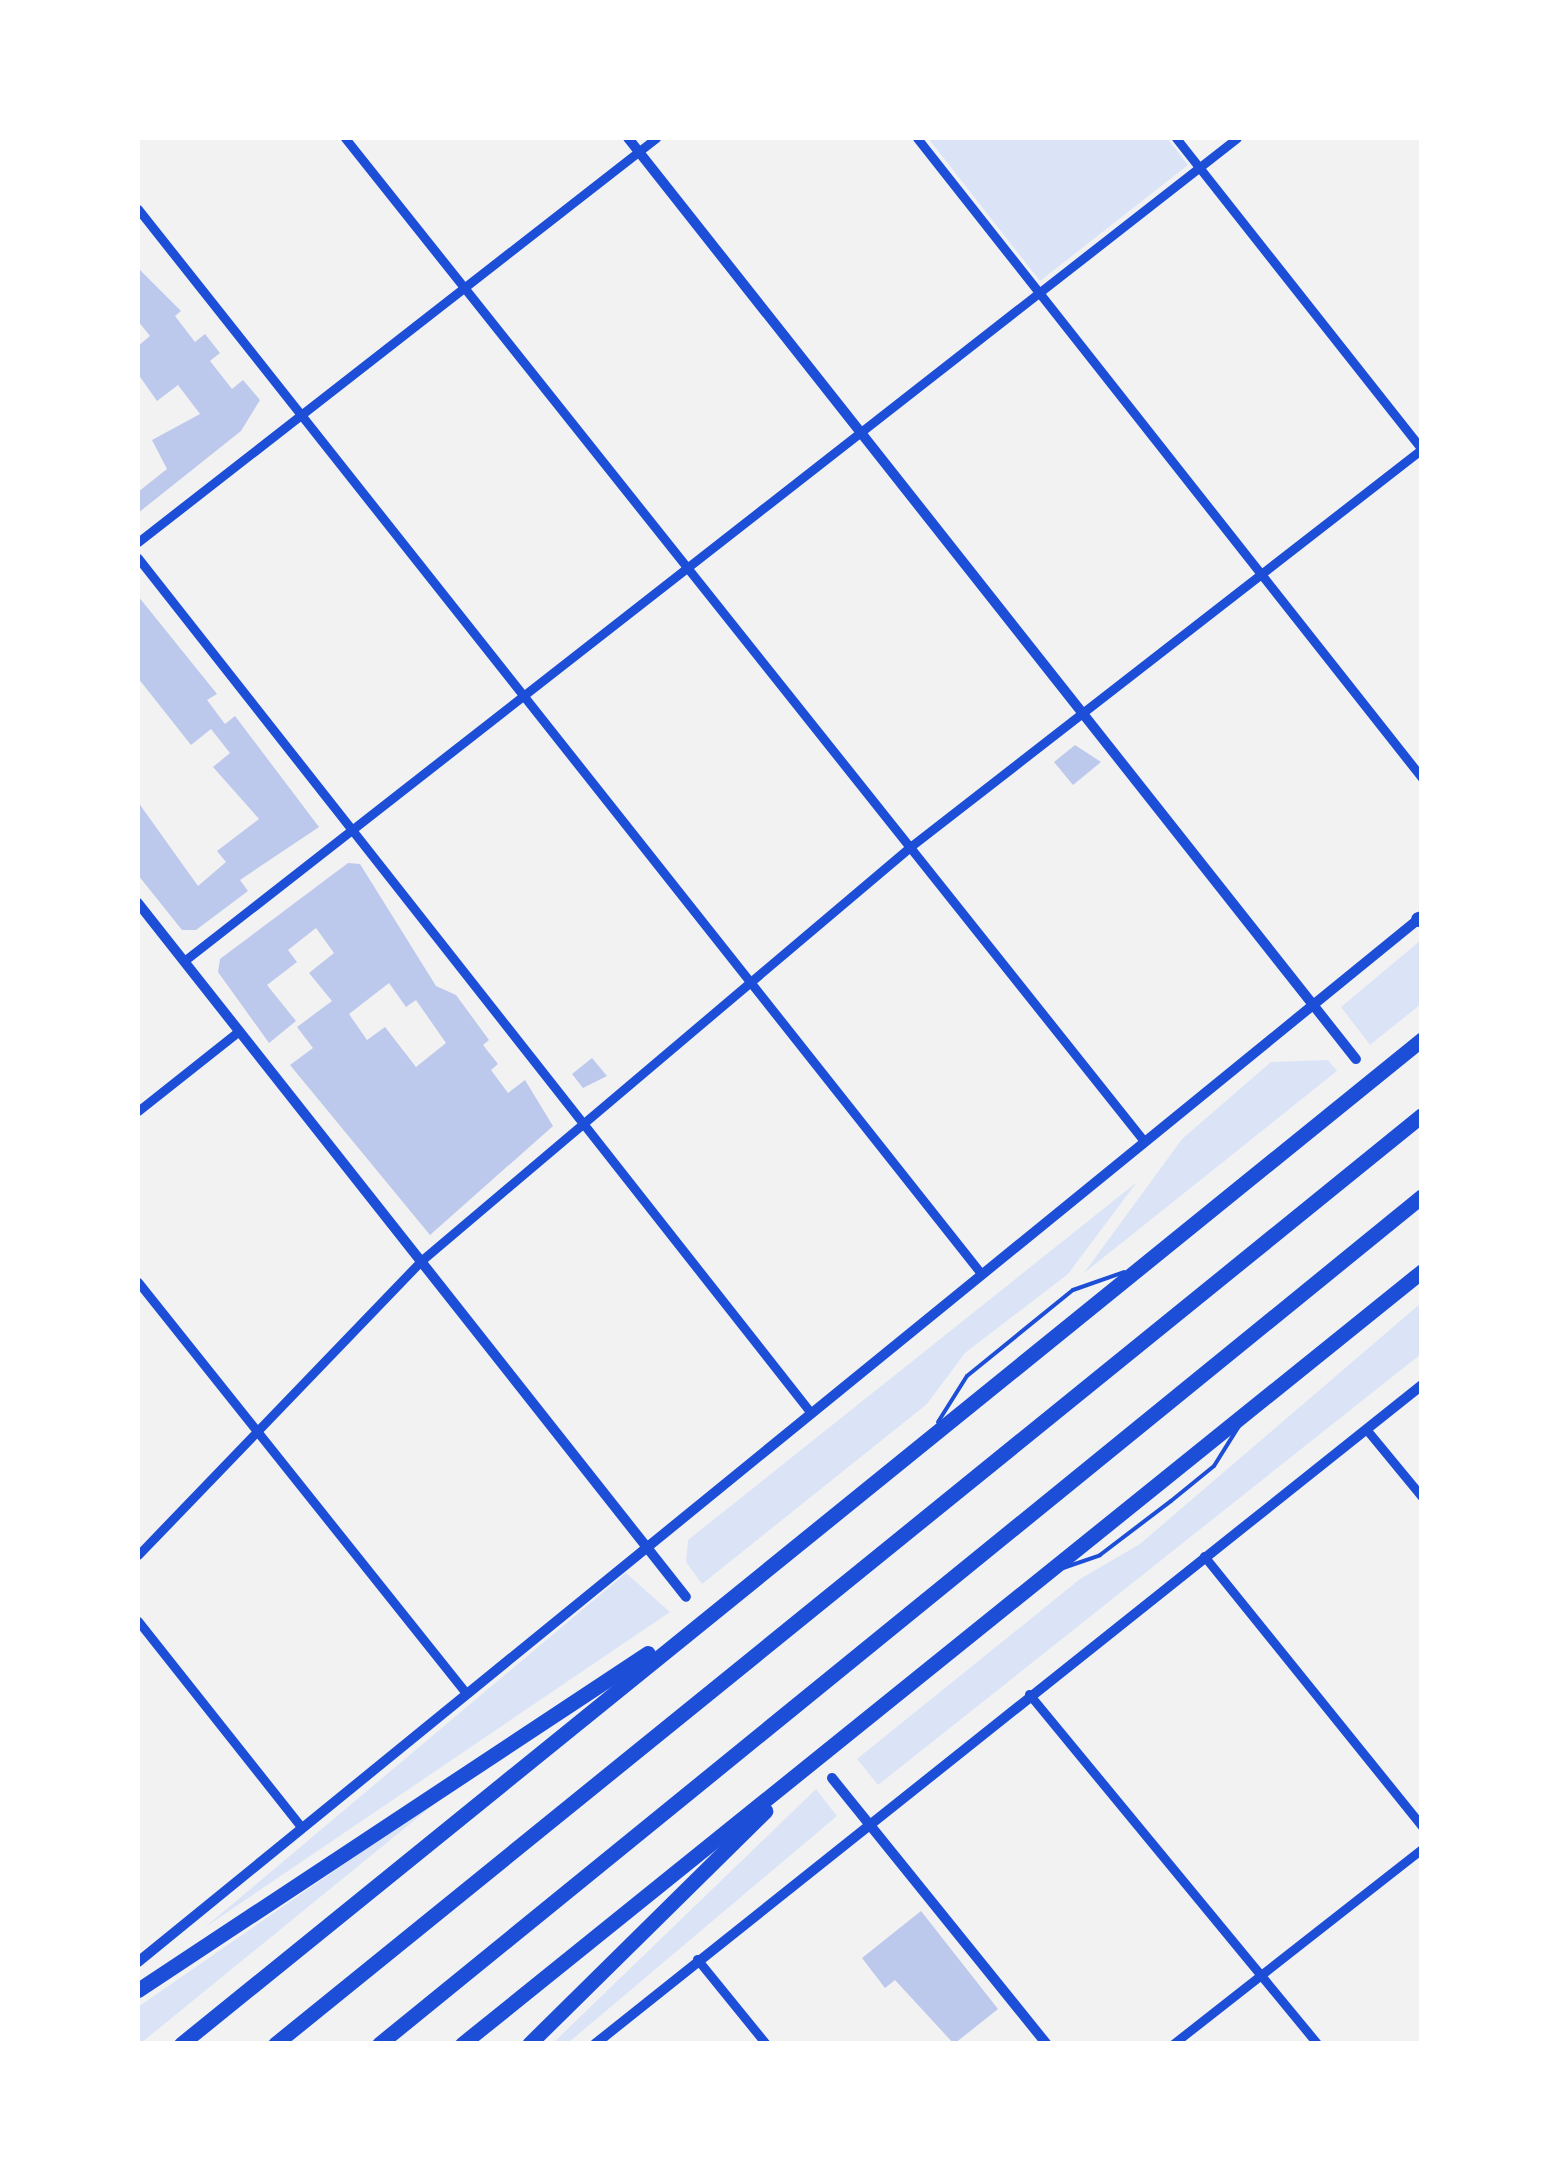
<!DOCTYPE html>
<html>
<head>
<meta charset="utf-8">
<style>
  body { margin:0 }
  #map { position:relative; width:1559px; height:2181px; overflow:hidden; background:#f2f2f2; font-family:"Golos Text",sans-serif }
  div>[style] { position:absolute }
  .green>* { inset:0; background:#dbe4f7 }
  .building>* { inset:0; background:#bdc9ec }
  .service>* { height:4px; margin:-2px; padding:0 2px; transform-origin:2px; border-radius:2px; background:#1d4ed8 }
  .minor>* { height:9px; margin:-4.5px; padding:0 4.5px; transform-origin:4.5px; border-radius:4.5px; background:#1d4ed8 }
  .tertiary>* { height:10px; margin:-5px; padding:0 5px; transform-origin:5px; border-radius:5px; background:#1d4ed8 }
  .motorway>* { height:15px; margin:-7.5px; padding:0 7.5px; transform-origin:7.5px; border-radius:7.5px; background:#1d4ed8 }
  span { translate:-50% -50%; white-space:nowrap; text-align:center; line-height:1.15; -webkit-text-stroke:10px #fff; paint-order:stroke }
  .frame { position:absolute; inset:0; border:140px solid #fff; pointer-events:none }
</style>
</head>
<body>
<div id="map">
  <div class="green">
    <div style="clip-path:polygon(928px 138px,1167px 138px,1188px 165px,1040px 281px)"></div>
    <div style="clip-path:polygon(1421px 940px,1421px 1004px,1370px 1045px,1341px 1007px)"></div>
    <div style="clip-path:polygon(1328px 1060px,1337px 1071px,1084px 1273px,1182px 1139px,1271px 1062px)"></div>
    <div style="clip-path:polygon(1137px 1182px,1068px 1274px,965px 1353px,927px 1404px,702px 1584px,686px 1562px,688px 1540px)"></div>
    <div style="clip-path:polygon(1421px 1303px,1421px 1354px,878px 1785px,857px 1759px,1080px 1579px,1140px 1544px)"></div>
    <div style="clip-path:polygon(626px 1573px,670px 1612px,204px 1928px)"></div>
    <div style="clip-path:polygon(454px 1788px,141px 2043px,138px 2043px,138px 2007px)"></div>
    <div style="clip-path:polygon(816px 1789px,837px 1816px,568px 2043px,553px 2043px)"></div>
  </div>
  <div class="building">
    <div style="clip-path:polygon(138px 268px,181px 311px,175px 316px,195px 342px,205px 334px,220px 353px,210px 361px,232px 389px,243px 380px,260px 400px,241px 431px,138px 513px,138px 492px,167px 469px,152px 440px,200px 414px,178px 385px,157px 401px,138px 374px,138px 346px,150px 336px,138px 321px)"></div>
    <div style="clip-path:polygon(138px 596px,217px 694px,207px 700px,225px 724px,235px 716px,319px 827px,240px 880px,248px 891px,196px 930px,182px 930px,138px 875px,138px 802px,198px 886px,226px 862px,217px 851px,259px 819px,213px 767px,230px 753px,211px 729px,191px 745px,138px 678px)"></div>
    <div style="clip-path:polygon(1075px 745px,1101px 762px,1073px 785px,1054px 762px)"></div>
    <div style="clip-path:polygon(evenodd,348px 863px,360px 864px,436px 986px,456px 995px,489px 1040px,483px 1045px,498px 1064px,491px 1070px,508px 1093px,525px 1080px,553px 1126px,430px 1235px,290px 1065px,313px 1048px,297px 1027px,332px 1001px,309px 973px,334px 953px,316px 928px,288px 950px,297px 962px,267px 985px,296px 1021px,269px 1043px,218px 972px,220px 959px,348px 863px,389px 983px,406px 1007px,416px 1000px,446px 1043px,416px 1067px,385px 1027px,367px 1040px,349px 1014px,389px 983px)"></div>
    <div style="clip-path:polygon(592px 1058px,607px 1076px,583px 1088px,572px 1074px)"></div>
    <div style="clip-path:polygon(921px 1911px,998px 2009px,954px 2044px,895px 1980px,885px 1988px,862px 1958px)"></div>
  </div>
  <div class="service">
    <div style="left:938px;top:1422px;width:54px;rotate:-57.8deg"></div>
    <div style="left:967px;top:1376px;width:136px;rotate:-39.1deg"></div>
    <div style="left:1073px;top:1290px;width:54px;rotate:-19.4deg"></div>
    <div style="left:1063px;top:1568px;width:39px;rotate:-19deg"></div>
    <div style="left:1100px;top:1555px;width:89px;rotate:-37.3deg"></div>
    <div style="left:1171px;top:1501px;width:55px;rotate:-39.1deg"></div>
    <div style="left:1214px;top:1466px;width:47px;rotate:-58deg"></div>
  </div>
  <div class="minor">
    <div style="left:345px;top:138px;width:1282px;rotate:51.46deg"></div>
    <div style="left:917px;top:138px;width:815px;rotate:51.72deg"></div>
    <div style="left:1176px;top:138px;width:397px;rotate:51.7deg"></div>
    <div style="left:138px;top:209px;width:1356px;rotate:51.62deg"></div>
    <div style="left:138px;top:542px;width:657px;rotate:-37.95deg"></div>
    <div style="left:138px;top:558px;width:1083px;rotate:51.79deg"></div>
    <div style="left:184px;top:961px;width:1336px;rotate:-38.01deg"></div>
    <div style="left:138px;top:1111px;width:129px;rotate:-38.4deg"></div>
    <div style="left:138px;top:1282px;width:526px;rotate:51.41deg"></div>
    <div style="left:1366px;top:1429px;width:88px;rotate:50.5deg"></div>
    <div style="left:138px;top:1555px;width:409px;rotate:-46.1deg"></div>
    <div style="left:422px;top:1260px;width:639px;rotate:-40.24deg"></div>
    <div style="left:910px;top:847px;width:648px;rotate:-37.86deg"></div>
    <div style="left:1204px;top:1556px;width:347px;rotate:51.1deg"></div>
    <div style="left:138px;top:1621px;width:263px;rotate:51.6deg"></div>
    <div style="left:1029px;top:1694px;width:454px;rotate:50.5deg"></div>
    <div style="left:697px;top:1959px;width:109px;rotate:50.9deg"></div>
    <div style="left:1173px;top:2044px;width:316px;rotate:-38.1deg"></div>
  </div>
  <div class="tertiary">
    <div style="left:628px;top:138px;width:1174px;rotate:51.68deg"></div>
    <div style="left:138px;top:903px;width:884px;rotate:51.7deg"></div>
    <div style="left:832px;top:1778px;width:342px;rotate:51.1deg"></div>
    <div style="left:138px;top:1962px;width:1653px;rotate:-39.16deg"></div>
    <div style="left:595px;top:2044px;width:1057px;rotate:-38.55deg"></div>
  </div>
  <div class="motorway">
    <div style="left:1418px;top:919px;width:4px;rotate:-14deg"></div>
    <div style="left:138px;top:1990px;width:611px;rotate:-33.46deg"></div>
    <div style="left:181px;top:2044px;width:1597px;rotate:-39deg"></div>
    <div style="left:275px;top:2044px;width:1476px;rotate:-39.01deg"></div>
    <div style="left:379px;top:2044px;width:1344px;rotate:-39.11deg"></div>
    <div style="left:462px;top:2044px;width:1233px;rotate:-38.84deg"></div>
    <div style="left:529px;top:2044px;width:332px;rotate:-44.6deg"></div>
  </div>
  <div class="frame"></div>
</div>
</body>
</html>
